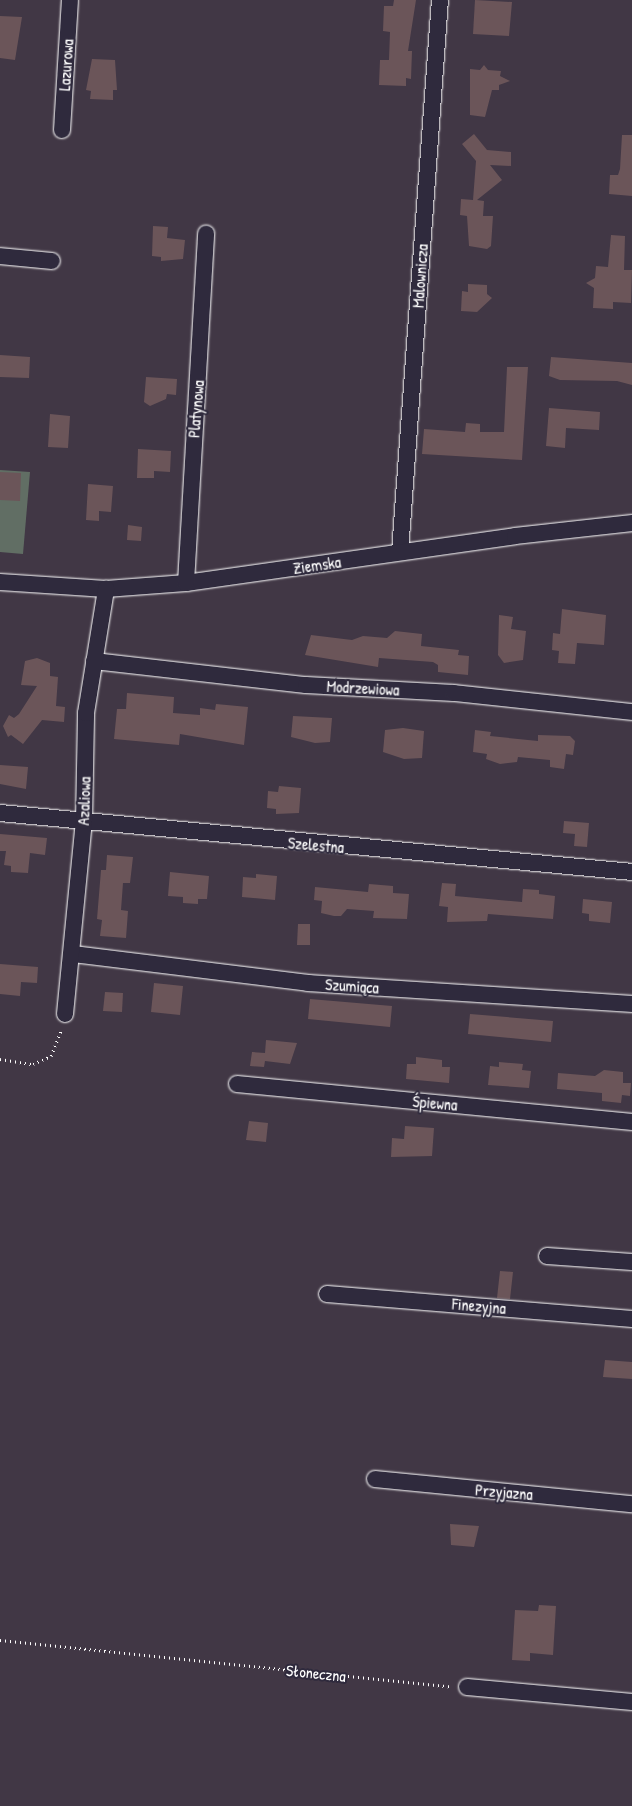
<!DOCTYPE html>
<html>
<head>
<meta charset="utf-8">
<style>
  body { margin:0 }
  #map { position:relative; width:632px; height:1806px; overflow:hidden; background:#413745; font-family:"Patrick Hand",sans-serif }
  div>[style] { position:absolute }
  .green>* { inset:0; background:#616e64 }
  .building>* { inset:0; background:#6b5559 }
  .path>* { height:2.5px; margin-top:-1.25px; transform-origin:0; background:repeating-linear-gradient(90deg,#fff 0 1px,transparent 0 5px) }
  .roads { filter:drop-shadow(0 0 1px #fff) drop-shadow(0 0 1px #fff) }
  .minor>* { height:16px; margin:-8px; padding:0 8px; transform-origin:8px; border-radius:8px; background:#2f2a3d }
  span { translate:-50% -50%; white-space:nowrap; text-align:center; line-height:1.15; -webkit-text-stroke:4px #2f2a3d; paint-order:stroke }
  .street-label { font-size:16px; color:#fff }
</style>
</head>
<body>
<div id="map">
  <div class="green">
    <div style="clip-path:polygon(0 470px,30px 472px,23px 554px,0 552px)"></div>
  </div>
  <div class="building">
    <div style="clip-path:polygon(394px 0,416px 0,408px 51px,412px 51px,411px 79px,406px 78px,406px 86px,379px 85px,380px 60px,389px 60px,390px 32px,383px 31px,384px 6px,393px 6px)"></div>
    <div style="clip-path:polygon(475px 0,512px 2px,509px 36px,473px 34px)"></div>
    <div style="clip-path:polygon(0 16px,22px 17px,15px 60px,0 58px)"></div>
    <div style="clip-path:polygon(92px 59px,115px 60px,117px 90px,113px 90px,113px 100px,90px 99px,91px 91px,86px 90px)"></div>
    <div style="clip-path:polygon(484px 65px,488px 70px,501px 71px,500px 76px,510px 81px,499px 85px,499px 90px,492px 90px,485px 117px,470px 115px,470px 69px,480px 70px)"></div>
    <div style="clip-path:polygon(474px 134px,487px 150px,511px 152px,511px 166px,490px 165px,502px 180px,477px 200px,484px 201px,483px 216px,493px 216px,491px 246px,487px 249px,469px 246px,467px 216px,460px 215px,461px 199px,473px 200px,476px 161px,462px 144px)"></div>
    <div style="clip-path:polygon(622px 135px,632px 135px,632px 196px,609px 194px,610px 175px,618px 175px,620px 169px)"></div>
    <div style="clip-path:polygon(153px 226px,168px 227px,167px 238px,185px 240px,183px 259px,161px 261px,161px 257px,152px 256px)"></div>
    <div style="clip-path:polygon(611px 235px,625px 236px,624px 270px,632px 270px,631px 303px,613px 302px,613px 309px,593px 308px,594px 288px,586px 283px,595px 278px,596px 266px,608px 267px)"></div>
    <div style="clip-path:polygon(468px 284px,487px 285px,487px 294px,492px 298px,477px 312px,461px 311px,462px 291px,468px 292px)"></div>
    <div style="clip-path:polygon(0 355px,30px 357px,29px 378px,0 377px)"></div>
    <div style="clip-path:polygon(551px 357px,632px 363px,632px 385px,617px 381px,560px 380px,549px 376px)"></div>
    <div style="clip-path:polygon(507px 367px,528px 367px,522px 460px,422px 454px,424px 429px,465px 432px,466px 423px,480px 424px,480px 432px,504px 432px)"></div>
    <div style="clip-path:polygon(146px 377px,177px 379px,176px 395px,167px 394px,166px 399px,150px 406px,144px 402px)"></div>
    <div style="clip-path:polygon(549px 408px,600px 412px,599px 430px,566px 428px,565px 448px,546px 446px)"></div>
    <div style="clip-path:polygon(50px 414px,70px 416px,68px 448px,48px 447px)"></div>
    <div style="clip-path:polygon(138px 449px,171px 451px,170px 472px,154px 471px,154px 478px,137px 478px)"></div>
    <div style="clip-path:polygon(0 472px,21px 473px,20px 501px,0 500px)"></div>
    <div style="clip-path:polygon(88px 484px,113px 486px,111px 512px,99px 511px,99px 521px,86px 520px)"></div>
    <div style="clip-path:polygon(128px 525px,142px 527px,141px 541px,127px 540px)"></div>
    <div style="clip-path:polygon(562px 609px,606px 615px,604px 645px,577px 643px,575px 664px,558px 663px,559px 651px,552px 650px,553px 633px,560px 634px)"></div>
    <div style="clip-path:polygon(499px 615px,513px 617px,511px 629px,526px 631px,523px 660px,504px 663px,498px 655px)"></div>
    <div style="clip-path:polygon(395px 631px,422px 634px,421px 646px,459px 650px,458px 655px,469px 656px,468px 675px,438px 672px,438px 665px,433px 662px,379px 658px,378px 667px,305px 655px,311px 635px,352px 640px,363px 636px,387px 638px)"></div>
    <div style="clip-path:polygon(37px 658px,50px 663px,50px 676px,58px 677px,56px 706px,65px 707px,64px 722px,42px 720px,23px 744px,11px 735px,8px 737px,3px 726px,9px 715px,14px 718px,19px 714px,37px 686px,21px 685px,25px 661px)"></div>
    <div style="clip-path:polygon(127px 693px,174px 697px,173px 713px,200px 715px,200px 708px,215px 710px,216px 704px,248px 707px,244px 745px,180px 734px,179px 745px,114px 739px,117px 709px,126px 709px)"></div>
    <div style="clip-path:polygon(293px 716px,332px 718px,330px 742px,315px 743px,291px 737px)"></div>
    <div style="clip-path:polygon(403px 728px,424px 731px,422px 758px,404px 759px,383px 752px,385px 730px)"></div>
    <div style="clip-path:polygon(475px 730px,491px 732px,490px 736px,538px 741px,538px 735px,570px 736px,575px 741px,573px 755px,566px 754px,564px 769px,550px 767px,550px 760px,518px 757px,517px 762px,500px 764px,486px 759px,487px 754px,473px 752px)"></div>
    <div style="clip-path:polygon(0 765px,28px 767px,26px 789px,0 784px)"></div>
    <div style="clip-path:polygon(279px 786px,301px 788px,299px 813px,276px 814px,276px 809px,267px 808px,268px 791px,278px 792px)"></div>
    <div style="clip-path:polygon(564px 821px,589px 823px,587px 847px,574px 846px,575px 834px,563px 833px)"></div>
    <div style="clip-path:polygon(0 834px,47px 838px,45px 855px,30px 853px,28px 873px,11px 872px,11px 866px,4px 865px,6px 851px,0 851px)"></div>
    <div style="clip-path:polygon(107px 855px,133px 857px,130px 883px,123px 883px,121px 910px,128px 911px,126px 938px,100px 936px,102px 920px,97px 919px,101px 870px,106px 870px)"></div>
    <div style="clip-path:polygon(170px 872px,209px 876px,207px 899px,198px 899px,198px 904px,183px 903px,183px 897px,168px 896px)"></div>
    <div style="clip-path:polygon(256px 874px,277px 876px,275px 900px,242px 897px,243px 877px,256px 878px)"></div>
    <div style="clip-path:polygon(442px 883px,456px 884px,455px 896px,522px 902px,523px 889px,539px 890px,539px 894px,555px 896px,553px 919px,488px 914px,487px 921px,447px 922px,448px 907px,439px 906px)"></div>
    <div style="clip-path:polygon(369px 884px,393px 886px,393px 893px,409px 894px,407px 919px,373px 918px,374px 911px,347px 909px,341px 916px,334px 916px,321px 913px,322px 901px,314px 900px,315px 887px,368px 892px)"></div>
    <div style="clip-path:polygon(583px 899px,612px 902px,610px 923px,589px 921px,589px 914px,582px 913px)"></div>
    <div style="clip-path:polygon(298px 924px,310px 924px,310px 945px,297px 945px)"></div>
    <div style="clip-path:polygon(0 964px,38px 967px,37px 983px,21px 982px,20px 996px,0 994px)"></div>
    <div style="clip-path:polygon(154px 983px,183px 986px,180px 1015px,151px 1012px)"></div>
    <div style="clip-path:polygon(105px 992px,123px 993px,122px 1012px,103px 1011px)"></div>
    <div style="clip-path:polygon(310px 999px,392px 1006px,390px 1027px,308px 1019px)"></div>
    <div style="clip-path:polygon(470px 1014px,553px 1021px,551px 1042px,468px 1034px)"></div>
    <div style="clip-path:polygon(266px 1040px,297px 1043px,290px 1064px,265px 1061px,264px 1067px,250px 1066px,252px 1052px,265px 1053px)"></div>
    <div style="clip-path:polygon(416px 1057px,442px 1060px,442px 1067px,450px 1067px,449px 1083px,406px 1079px,407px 1064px,416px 1064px)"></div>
    <div style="clip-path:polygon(499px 1062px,523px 1064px,522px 1070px,531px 1071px,529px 1088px,488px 1085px,490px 1066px,499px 1067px)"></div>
    <div style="clip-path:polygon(604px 1070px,623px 1072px,623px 1083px,631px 1083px,630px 1096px,622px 1095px,621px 1103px,602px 1101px,602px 1093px,557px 1089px,558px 1073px,595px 1076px)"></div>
    <div style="clip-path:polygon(249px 1121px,268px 1123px,266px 1142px,246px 1140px)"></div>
    <div style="clip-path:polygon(405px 1126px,434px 1128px,432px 1156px,391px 1157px,392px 1138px,404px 1139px)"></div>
    <div style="clip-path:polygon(500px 1271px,513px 1272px,510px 1299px,497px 1298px)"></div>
    <div style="clip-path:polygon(605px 1360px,632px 1362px,632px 1379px,603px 1377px)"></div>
    <div style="clip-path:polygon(450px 1524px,479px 1526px,474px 1547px,451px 1545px)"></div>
    <div style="clip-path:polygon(539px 1605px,556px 1606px,553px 1655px,530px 1653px,530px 1661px,512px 1660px,515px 1610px,538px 1611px)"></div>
  </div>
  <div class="path">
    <div style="left:0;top:1059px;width:33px;rotate:9deg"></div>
    <div style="left:33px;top:1064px;width:20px;rotate:-24deg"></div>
    <div style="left:51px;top:1056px;width:28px;rotate:-69deg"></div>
    <div style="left:0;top:1640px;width:453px;rotate:5.9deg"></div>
  </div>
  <div class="roads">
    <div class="minor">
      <div style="left:62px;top:130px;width:130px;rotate:-86.5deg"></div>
      <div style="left:0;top:256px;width:52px;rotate:5.5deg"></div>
      <div style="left:400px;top:552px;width:553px;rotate:-85.86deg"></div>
      <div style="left:0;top:582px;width:106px;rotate:3.8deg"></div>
      <div style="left:106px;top:589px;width:80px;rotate:-4.3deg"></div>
      <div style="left:186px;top:583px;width:332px;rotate:-8.1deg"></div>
      <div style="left:515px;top:536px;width:118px;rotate:-6.3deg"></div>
      <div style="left:186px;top:583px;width:350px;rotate:-86.7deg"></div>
      <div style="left:94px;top:661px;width:213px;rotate:6.5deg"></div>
      <div style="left:306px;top:685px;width:148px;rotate:3.1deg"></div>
      <div style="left:454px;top:693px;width:179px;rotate:6.1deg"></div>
      <div style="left:0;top:813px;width:635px;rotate:5.33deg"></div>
      <div style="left:73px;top:954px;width:237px;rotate:7deg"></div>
      <div style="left:308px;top:983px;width:325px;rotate:3.7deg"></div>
      <div style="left:65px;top:1014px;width:194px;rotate:-84.4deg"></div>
      <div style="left:84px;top:821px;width:108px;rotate:-88.9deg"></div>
      <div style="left:86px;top:713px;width:126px;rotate:-80.8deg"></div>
      <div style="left:237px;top:1084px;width:397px;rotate:5.5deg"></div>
      <div style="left:547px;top:1256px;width:85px;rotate:4deg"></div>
      <div style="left:327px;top:1294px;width:306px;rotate:4.7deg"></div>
      <div style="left:375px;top:1479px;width:258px;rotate:5.6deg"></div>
      <div style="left:467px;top:1687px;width:166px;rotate:5.2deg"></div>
    </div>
  </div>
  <div class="street-label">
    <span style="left:66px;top:65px;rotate:-86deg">Lazurowa</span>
    <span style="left:420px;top:276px;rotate:-86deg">Malownicza</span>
    <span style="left:196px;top:409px;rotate:-85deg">Platynowa</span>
    <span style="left:317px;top:565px;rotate:-8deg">Ziemska</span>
    <span style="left:363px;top:688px;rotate:3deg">Modrzewiowa</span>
    <span style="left:84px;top:801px;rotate:-88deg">Azaliowa</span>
    <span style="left:316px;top:845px;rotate:5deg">Szelestna</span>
    <span style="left:352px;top:986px;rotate:4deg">Szumiąca</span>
    <span style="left:435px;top:1103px;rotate:5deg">Śpiewna</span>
    <span style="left:479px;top:1306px;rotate:5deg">Finezyjna</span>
    <span style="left:504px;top:1492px;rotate:5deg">Przyjazna</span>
    <span style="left:316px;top:1673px;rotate:6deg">Słoneczna</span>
  </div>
</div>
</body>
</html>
